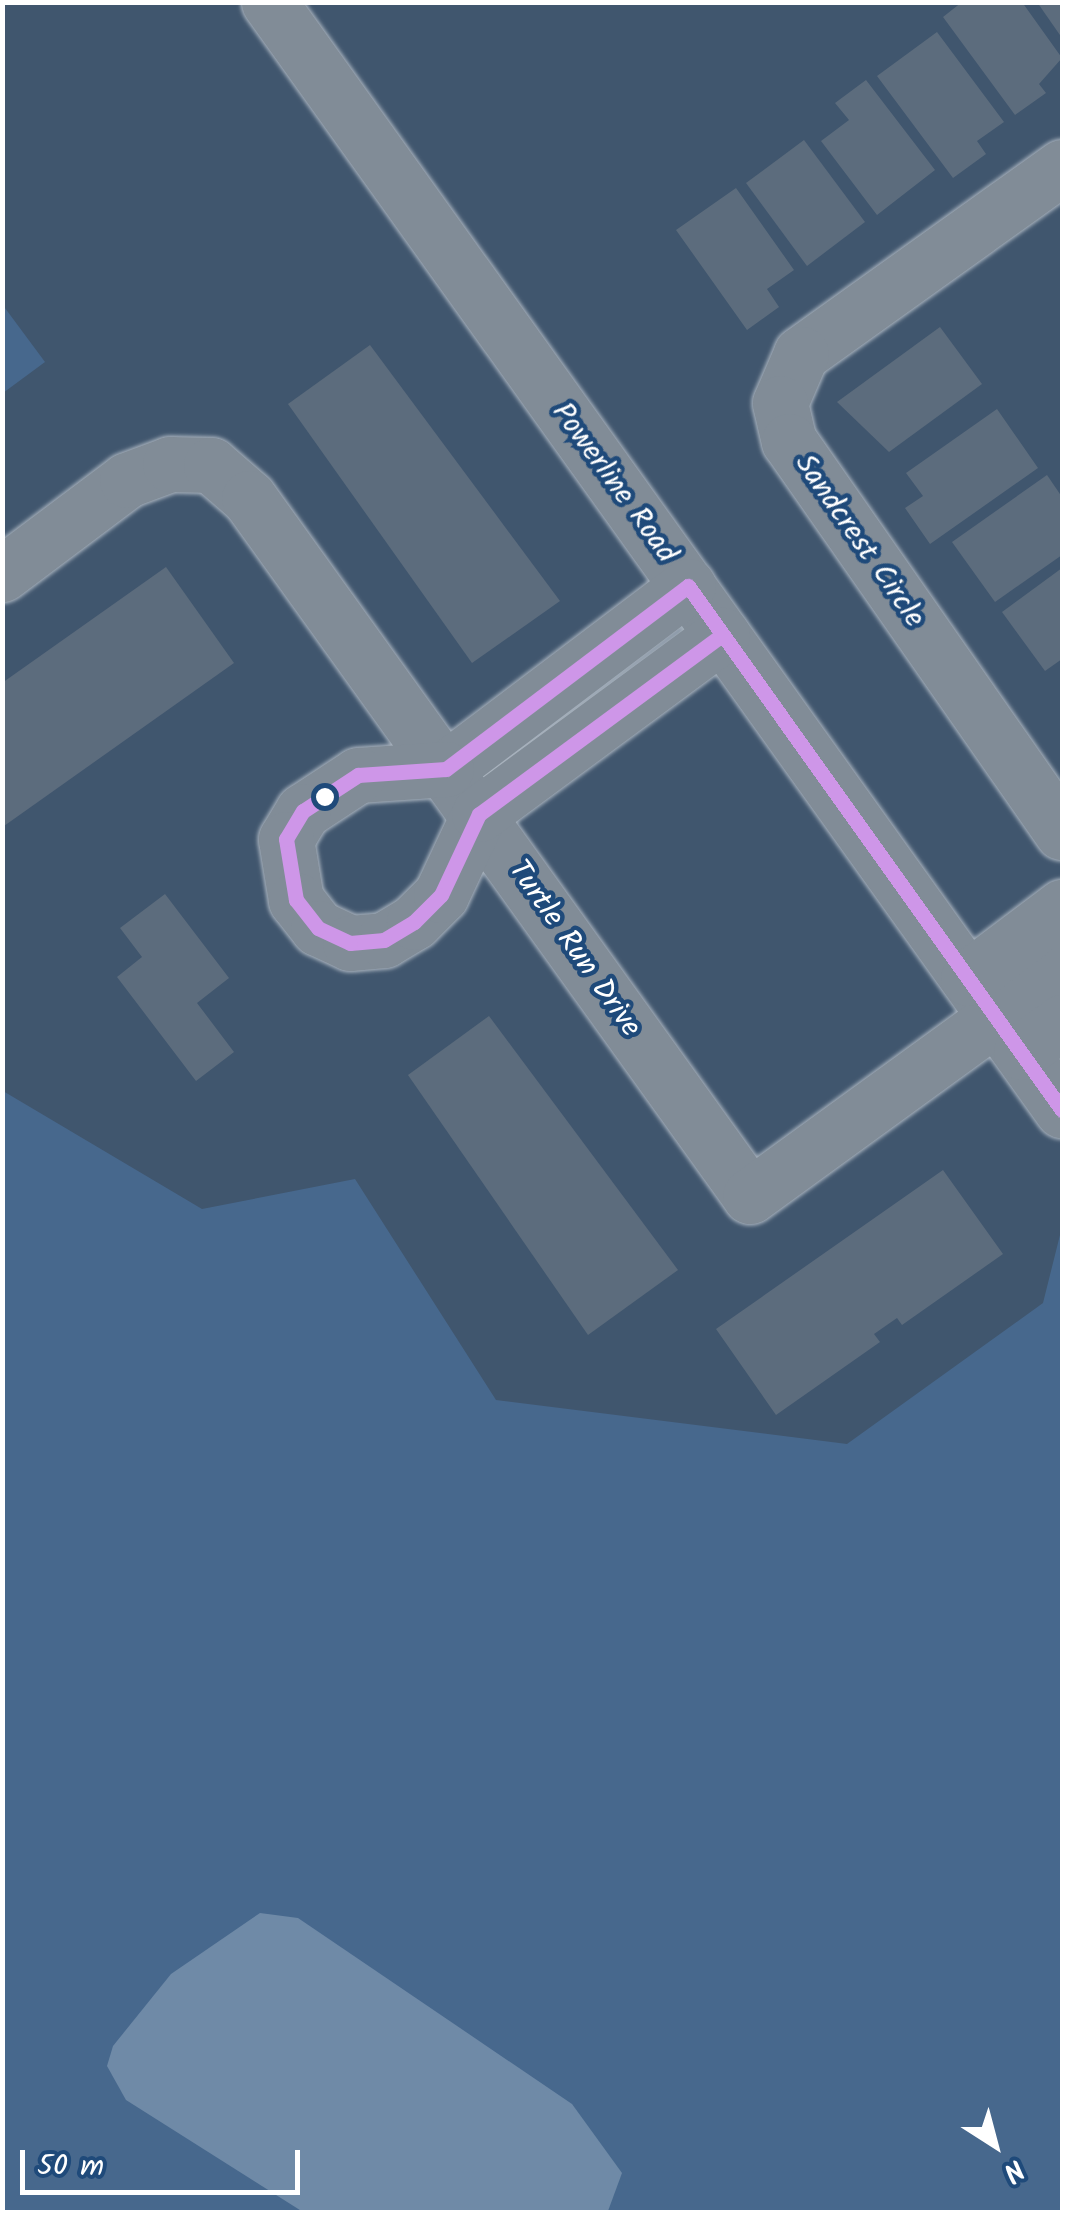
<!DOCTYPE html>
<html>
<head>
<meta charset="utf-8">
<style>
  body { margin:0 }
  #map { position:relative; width:1065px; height:2215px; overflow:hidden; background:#40566e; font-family:Kalam,sans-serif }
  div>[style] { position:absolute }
  .green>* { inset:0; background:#47688d }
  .water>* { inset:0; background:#6f8aa7 }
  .building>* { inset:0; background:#5c6c7d }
  .roads { filter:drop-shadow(0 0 2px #a9b3be) drop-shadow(0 0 2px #a9b3be) }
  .minor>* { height:55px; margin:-27.5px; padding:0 27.5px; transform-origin:27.5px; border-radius:27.5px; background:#818c97 }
  .bus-1>* { height:15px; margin:-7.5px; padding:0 7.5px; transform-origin:7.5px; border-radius:7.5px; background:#ce96e8 }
  .dots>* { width:28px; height:28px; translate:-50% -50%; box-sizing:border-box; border:5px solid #1f4a7a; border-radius:50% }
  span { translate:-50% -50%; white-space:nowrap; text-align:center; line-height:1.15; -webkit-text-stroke:9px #1f4a7a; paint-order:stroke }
  .street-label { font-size:30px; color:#fff }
  .frame { position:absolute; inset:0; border:5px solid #fff; pointer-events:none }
  .north { position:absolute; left:945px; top:2095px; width:100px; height:100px; -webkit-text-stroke:8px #1f4a7a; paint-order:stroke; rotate:144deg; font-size:28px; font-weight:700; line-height:40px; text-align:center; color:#fff }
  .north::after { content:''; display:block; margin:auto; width:35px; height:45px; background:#fff; clip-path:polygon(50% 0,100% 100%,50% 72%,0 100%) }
  .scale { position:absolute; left:20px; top:2150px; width:280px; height:45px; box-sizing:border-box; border:5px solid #fff; border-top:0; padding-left:12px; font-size:30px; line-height:35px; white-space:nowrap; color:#fff; -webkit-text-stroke:8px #1f4a7a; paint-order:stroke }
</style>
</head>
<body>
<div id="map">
  <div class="green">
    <div style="clip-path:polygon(2px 304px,45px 362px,3px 393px,2px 393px)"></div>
    <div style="clip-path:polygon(3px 1091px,202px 1209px,355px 1179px,496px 1400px,847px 1444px,1043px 1303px,1062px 1227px,1062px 2212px,3px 2212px)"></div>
  </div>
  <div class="water">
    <div style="clip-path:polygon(260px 1913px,298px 1918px,572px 2104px,622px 2173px,608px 2211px,303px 2212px,126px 2100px,107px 2066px,113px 2046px,171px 1974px)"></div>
  </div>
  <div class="building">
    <div style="clip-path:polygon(962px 2px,1022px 2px,1062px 58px,1039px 84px,1046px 93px,1015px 115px,943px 17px)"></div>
    <div style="clip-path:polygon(1037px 2px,1062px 2px,1062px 38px)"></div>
    <div style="clip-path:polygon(937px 32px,1004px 122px,977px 141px,986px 154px,953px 178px,877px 76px)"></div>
    <div style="clip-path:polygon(866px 80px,935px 170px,877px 215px,821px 141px,849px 120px,835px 103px)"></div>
    <div style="clip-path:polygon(804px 140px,865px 222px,807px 266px,746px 183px)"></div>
    <div style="clip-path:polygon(736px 188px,794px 270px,767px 289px,779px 307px,747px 330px,676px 230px)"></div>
    <div style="clip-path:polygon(940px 327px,982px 384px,889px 452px,837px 402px)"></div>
    <div style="clip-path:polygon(370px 345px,560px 601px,472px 663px,288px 404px)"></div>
    <div style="clip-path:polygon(997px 409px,1038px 468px,930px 544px,905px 508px,923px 496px,906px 473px)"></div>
    <div style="clip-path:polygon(1047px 475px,1062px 497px,1062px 555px,995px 602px,952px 542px)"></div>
    <div style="clip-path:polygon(166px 567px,234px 663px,4px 826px,2px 683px)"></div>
    <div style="clip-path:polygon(1062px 568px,1062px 659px,1045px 671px,1002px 612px)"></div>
    <div style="clip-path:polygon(165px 894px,229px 978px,197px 1003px,234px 1052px,196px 1081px,117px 977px,142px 957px,120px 928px)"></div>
    <div style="clip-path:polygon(489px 1016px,678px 1270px,588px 1335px,408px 1075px)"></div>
    <div style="clip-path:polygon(943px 1170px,1003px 1254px,902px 1325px,897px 1318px,874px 1334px,880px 1342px,776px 1415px,716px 1329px)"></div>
  </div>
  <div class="roads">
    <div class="minor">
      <div style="left:269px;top:2px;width:1363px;rotate:54.41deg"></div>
      <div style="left:1062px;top:167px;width:321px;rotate:144.4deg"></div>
      <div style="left:801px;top:354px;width:53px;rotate:113.2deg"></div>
      <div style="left:780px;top:403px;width:39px;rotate:77deg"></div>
      <div style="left:789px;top:441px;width:477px;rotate:55.1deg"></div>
      <div style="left:2px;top:574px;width:156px;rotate:-36.9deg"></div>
      <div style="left:127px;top:480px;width:46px;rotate:-20.4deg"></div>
      <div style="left:170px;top:464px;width:41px;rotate:1.4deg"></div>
      <div style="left:211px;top:465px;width:50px;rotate:41deg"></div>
      <div style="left:249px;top:498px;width:859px;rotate:54.33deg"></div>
      <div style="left:750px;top:1196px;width:386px;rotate:-36deg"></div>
      <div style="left:688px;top:586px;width:303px;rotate:142.9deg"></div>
      <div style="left:446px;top:769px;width:88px;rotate:176.1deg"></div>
      <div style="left:358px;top:775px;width:66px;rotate:146.8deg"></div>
      <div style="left:303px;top:811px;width:33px;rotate:121deg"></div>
      <div style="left:286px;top:839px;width:62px;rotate:80.7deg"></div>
      <div style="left:296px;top:900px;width:36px;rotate:52deg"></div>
      <div style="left:318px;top:928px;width:35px;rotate:25deg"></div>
      <div style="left:350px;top:943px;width:34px;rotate:-5deg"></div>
      <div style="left:384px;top:940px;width:35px;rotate:-31deg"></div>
      <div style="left:414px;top:922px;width:38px;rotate:-45deg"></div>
      <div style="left:441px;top:895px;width:89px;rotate:-64.9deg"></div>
      <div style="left:479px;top:814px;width:302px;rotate:-36.4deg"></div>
      <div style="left:968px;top:978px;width:118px;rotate:-37.1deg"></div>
      <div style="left:1021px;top:1052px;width:51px;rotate:-36.2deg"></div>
    </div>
  </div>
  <div class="bus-1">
    <div style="left:722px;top:635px;width:302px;rotate:143.6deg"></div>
    <div style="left:479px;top:814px;width:89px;rotate:115.1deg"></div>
    <div style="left:441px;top:895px;width:38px;rotate:135deg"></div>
    <div style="left:414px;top:922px;width:35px;rotate:149deg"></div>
    <div style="left:384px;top:940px;width:34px;rotate:175deg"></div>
    <div style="left:350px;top:943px;width:35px;rotate:-155deg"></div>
    <div style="left:318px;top:928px;width:36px;rotate:-128deg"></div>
    <div style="left:296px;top:900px;width:62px;rotate:-99.3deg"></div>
    <div style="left:286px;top:839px;width:33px;rotate:-59deg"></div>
    <div style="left:303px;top:811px;width:66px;rotate:-33.2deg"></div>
    <div style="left:358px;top:775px;width:88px;rotate:-3.9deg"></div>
    <div style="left:446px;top:769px;width:303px;rotate:-37.1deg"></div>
    <div style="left:688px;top:586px;width:644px;rotate:54.48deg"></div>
  </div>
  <div class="dots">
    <div style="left:325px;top:797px;background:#fff"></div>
  </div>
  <div class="street-label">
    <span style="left:614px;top:483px;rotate:54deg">Powerline Road</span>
    <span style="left:859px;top:541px;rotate:55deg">Sandcrest Circle</span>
    <span style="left:574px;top:949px;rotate:55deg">Turtle Run Drive</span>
  </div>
  <div class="frame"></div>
  <div class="north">N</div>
  <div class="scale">50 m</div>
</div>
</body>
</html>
